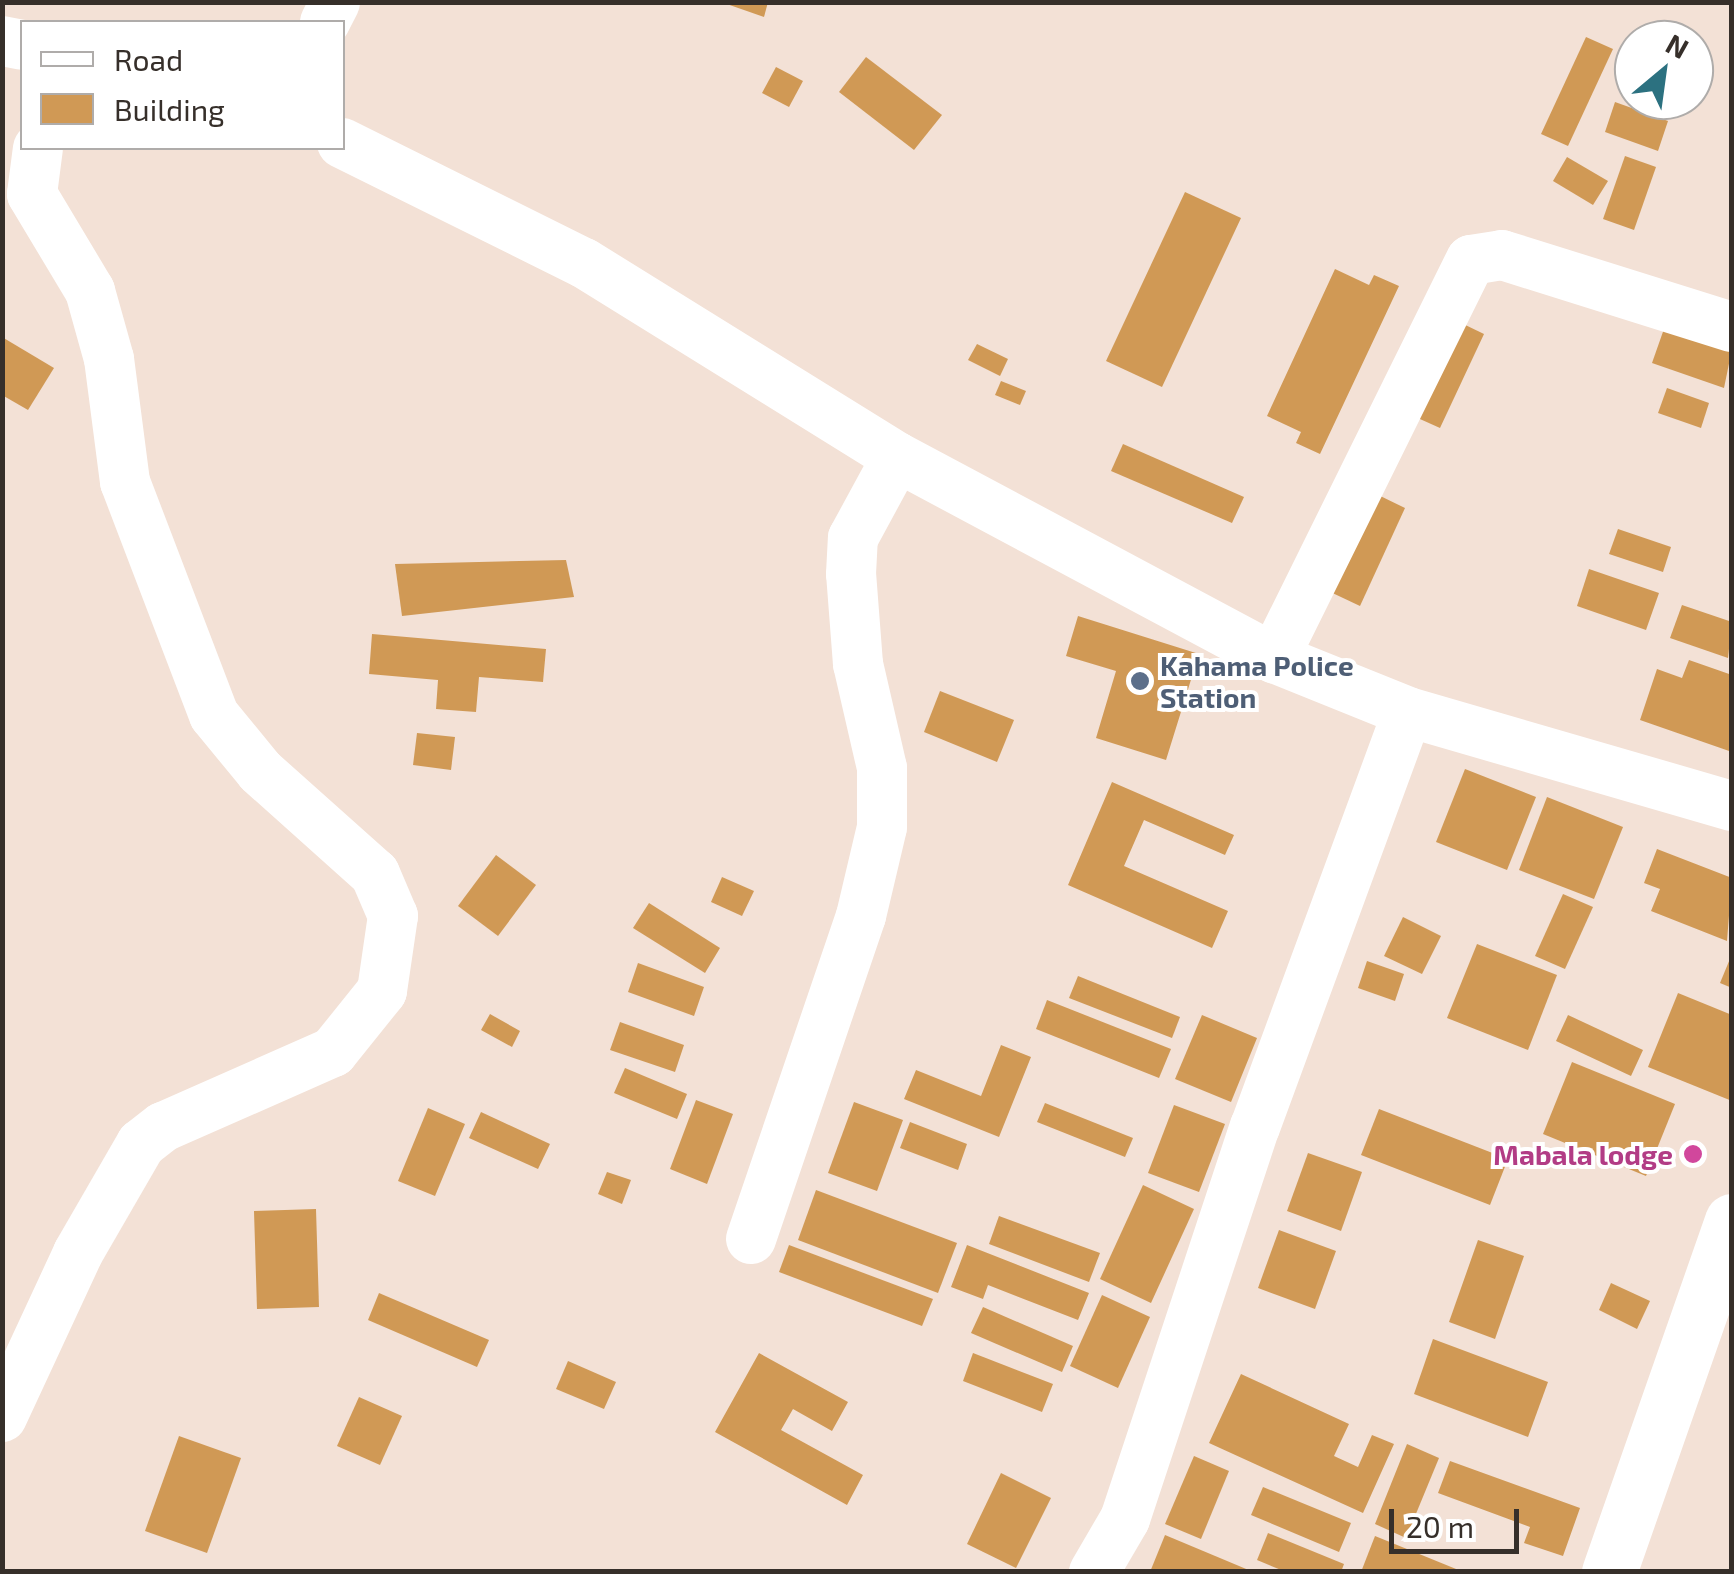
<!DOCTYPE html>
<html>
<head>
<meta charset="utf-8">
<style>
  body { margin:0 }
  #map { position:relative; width:1734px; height:1574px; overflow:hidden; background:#f3e1d6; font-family:"Exo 2",sans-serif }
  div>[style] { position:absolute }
  .building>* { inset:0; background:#d09955 }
  .street>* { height:50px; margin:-25px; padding:0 25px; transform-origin:25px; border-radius:25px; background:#fff }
  .secondary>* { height:55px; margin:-27.5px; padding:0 27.5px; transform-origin:27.5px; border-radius:27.5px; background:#fff }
  .dots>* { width:28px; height:28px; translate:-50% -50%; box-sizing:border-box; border:5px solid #fff; border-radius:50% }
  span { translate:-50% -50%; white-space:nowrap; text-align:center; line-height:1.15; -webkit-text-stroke:8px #fff; paint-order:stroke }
  .service-label { font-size:28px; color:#4e5e75; font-weight:700 }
  .left { translate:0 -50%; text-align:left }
  .hotel-label { font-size:28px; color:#b23c85; font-weight:700 }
  .right { translate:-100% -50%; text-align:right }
  .frame { position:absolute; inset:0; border:5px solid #362f2a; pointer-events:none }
  .legend { position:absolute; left:20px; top:20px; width:325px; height:130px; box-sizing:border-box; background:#fff; border:2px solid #afacaa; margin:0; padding:12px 18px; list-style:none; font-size:30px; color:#362f2a }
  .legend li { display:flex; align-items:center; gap:20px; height:50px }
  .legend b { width:50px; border:2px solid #afacaa }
  .north { position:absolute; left:1614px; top:20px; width:100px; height:100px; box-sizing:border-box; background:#fff; border:2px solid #afacaa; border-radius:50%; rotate:29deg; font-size:28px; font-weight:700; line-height:40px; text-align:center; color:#362f2a }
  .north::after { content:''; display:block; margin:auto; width:35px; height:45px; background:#2c7180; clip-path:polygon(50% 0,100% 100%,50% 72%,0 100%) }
  .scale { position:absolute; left:1389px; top:1509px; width:130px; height:45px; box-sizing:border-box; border:5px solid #362f2a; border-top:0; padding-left:12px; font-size:30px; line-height:35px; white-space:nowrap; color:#362f2a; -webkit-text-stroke:8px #fff; paint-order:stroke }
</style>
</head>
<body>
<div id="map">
  <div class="building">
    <div style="clip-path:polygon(721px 2px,768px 2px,764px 17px)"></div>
    <div style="clip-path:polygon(1586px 37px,1613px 49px,1568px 146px,1541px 134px)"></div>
    <div style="clip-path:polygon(866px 57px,942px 115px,914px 150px,839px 92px)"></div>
    <div style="clip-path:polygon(776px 67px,803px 81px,789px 107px,762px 93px)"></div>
    <div style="clip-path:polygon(1615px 102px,1668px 121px,1658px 151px,1605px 132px)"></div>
    <div style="clip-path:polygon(1625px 156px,1656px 167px,1634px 230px,1603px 219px)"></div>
    <div style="clip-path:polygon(1567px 157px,1608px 181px,1593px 205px,1553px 181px)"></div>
    <div style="clip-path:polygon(1185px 192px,1241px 218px,1162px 387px,1106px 361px)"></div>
    <div style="clip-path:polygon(1335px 269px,1369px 285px,1374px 275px,1399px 286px,1320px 454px,1296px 443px,1301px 432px,1267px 416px)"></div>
    <div style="clip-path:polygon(1455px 320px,1484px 334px,1440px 428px,1411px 415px)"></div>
    <div style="clip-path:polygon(1665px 326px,1732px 349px,1724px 388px,1652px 363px)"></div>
    <div style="clip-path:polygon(2px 337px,54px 368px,28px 410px,2px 395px)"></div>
    <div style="clip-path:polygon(977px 344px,1008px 359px,1000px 376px,968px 360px)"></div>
    <div style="clip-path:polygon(1001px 381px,1026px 391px,1020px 405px,995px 395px)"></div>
    <div style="clip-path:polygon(1667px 388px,1709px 403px,1701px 428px,1658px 413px)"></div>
    <div style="clip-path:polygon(1123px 444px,1244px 497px,1232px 523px,1111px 471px)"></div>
    <div style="clip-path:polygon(1370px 491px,1405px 508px,1360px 606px,1324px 589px)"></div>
    <div style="clip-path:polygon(1618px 529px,1671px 547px,1663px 572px,1609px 554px)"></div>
    <div style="clip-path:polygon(566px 560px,574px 597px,402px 616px,395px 564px)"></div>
    <div style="clip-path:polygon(1589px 569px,1659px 593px,1646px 630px,1577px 606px)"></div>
    <div style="clip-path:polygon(1682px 605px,1732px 622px,1728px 658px,1670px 638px)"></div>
    <div style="clip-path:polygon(1078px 616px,1199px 654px,1166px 760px,1096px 738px,1116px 671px,1066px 656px)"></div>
    <div style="clip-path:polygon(372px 634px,546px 649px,543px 682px,479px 677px,476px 712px,436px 709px,438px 680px,369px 674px)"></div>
    <div style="clip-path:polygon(1689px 660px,1732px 675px,1732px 752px,1640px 720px,1657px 669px,1682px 678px)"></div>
    <div style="clip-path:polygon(940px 691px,1014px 720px,997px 762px,924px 732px)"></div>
    <div style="clip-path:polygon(417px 733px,455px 737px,451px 770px,413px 765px)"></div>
    <div style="clip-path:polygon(1465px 769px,1536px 797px,1507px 870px,1436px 842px)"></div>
    <div style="clip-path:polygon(1112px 782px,1234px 835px,1225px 855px,1144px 820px,1124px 866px,1228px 911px,1212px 948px,1068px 885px)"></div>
    <div style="clip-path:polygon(1547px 797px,1623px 827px,1594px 899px,1519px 870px)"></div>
    <div style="clip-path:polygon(1657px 849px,1732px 878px,1727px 941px,1651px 911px,1660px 889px,1644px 883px)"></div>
    <div style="clip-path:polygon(496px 855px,536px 885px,498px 936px,458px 906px)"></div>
    <div style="clip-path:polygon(722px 877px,754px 891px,742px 916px,711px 902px)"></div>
    <div style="clip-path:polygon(1563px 894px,1593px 907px,1565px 969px,1535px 956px)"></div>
    <div style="clip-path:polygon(649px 903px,720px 948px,705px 973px,633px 928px)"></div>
    <div style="clip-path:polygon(1403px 917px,1441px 936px,1422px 974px,1384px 956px)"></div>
    <div style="clip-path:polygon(1477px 944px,1557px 975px,1528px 1050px,1447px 1018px)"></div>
    <div style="clip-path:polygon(1732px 954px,1732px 988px,1720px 983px)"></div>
    <div style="clip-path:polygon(1367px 961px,1404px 974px,1395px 1001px,1358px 988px)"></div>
    <div style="clip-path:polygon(638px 963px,704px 987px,694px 1016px,628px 992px)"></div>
    <div style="clip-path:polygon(1078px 976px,1180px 1017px,1172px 1038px,1069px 998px)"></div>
    <div style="clip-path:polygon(1678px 993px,1732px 1015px,1732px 1101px,1648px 1067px)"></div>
    <div style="clip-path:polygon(1047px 1000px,1171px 1049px,1159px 1078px,1036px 1029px)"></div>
    <div style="clip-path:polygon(490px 1014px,520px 1031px,512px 1047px,481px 1030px)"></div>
    <div style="clip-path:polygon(1202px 1015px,1257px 1038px,1231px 1102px,1175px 1079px)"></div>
    <div style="clip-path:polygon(1568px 1015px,1643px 1050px,1631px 1076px,1556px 1041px)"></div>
    <div style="clip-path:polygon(620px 1022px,684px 1045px,675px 1072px,610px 1050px)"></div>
    <div style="clip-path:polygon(1001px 1045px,1031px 1057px,999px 1137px,904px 1099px,916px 1070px,981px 1096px)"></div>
    <div style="clip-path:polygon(1572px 1062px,1675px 1104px,1646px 1176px,1543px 1134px)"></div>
    <div style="clip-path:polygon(625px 1068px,687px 1094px,677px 1119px,614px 1093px)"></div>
    <div style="clip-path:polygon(696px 1100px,733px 1114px,707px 1184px,670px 1169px)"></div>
    <div style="clip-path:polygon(854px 1102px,903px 1120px,877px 1191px,828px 1173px)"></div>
    <div style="clip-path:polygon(1045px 1103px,1133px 1138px,1125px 1157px,1037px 1122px)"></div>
    <div style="clip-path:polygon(1174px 1105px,1225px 1124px,1199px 1192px,1148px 1173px)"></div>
    <div style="clip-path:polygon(428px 1108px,465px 1124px,435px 1196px,398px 1181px)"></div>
    <div style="clip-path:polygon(1379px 1109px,1508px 1159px,1490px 1205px,1361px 1155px)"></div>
    <div style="clip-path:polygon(481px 1112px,550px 1144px,538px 1169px,469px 1138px)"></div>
    <div style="clip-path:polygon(910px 1122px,967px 1144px,958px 1170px,900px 1148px)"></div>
    <div style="clip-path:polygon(1308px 1153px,1362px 1172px,1341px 1231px,1287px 1211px)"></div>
    <div style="clip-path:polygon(607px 1172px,631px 1180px,622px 1204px,598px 1194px)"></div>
    <div style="clip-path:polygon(1143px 1185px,1194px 1209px,1151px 1303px,1100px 1279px)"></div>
    <div style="clip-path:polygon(816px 1190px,957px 1243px,938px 1293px,798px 1240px)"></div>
    <div style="clip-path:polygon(316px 1209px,319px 1307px,257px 1309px,254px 1211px)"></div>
    <div style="clip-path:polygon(999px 1216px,1100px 1253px,1089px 1282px,989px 1244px)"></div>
    <div style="clip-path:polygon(1279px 1230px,1336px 1251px,1315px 1309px,1258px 1288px)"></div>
    <div style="clip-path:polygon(1478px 1240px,1524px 1256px,1495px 1339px,1449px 1322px)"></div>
    <div style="clip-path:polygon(789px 1245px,933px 1299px,922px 1326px,779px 1272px)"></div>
    <div style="clip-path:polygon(967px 1245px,1089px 1293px,1078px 1320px,988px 1285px,983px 1299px,951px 1287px)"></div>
    <div style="clip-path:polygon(1611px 1283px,1650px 1301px,1637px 1329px,1599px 1310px)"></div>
    <div style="clip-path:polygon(379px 1293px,489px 1340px,477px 1367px,368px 1320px)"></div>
    <div style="clip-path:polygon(1102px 1295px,1150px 1317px,1118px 1388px,1070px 1366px)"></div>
    <div style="clip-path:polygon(983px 1307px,1073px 1346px,1062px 1372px,971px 1333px)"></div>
    <div style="clip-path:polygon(1433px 1339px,1548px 1382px,1528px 1437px,1414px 1394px)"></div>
    <div style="clip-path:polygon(759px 1353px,848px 1402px,832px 1431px,793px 1409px,781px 1430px,863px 1475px,847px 1505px,715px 1432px)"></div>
    <div style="clip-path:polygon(973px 1353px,1053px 1384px,1042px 1412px,963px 1381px)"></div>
    <div style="clip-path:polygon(568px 1361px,616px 1382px,604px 1409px,556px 1389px)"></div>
    <div style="clip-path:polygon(1241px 1374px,1349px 1424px,1334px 1456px,1358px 1467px,1372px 1435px,1394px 1444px,1363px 1513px,1209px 1443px)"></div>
    <div style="clip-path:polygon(359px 1397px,402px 1416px,380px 1465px,337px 1446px)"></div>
    <div style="clip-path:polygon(179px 1436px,241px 1458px,207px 1553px,145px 1531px)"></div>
    <div style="clip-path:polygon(1407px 1444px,1439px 1458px,1406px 1538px,1375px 1524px)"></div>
    <div style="clip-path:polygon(1194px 1456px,1229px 1471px,1201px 1539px,1165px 1524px)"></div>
    <div style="clip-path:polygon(1450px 1461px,1580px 1508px,1563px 1556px,1524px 1543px,1530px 1527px,1438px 1493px)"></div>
    <div style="clip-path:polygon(1001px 1473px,1051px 1498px,1016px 1568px,967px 1544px)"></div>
    <div style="clip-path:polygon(1263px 1487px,1351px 1523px,1339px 1552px,1251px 1515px)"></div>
    <div style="clip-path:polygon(1268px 1533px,1344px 1564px,1341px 1572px,1286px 1572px,1257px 1560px)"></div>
    <div style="clip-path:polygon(1165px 1535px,1251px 1571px,1251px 1572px,1150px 1572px)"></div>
    <div style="clip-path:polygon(1375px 1536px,1461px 1571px,1461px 1572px,1361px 1572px)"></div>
  </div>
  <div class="street">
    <div style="left:325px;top:22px;width:22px;rotate:-63deg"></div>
    <div style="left:2px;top:41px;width:20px;rotate:11deg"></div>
    <div style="left:342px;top:143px;width:270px;rotate:26.4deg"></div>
    <div style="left:584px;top:263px;width:368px;rotate:31.8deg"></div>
    <div style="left:897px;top:457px;width:427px;rotate:28.1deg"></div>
    <div style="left:1274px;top:658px;width:144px;rotate:21.9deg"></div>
    <div style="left:1408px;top:712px;width:337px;rotate:16.2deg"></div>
    <div style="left:1274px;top:658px;width:444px;rotate:-63.7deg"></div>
    <div style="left:1471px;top:260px;width:31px;rotate:-9deg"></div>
    <div style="left:1502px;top:255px;width:241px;rotate:17.4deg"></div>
    <div style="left:751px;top:1239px;width:341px;rotate:-71.2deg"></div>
    <div style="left:861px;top:916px;width:91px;rotate:-76.7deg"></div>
    <div style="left:882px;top:827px;width:59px;rotate:-90deg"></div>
    <div style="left:882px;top:768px;width:107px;rotate:-103deg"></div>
    <div style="left:858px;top:664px;width:90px;rotate:-94.4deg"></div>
    <div style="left:851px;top:574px;width:36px;rotate:-87deg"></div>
    <div style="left:853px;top:538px;width:92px;rotate:-61.5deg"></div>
    <div style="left:2px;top:1417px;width:181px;rotate:-65.1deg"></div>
    <div style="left:78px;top:1253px;width:126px;rotate:-60deg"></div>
    <div style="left:141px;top:1144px;width:28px;rotate:-38deg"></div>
    <div style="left:163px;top:1127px;width:186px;rotate:-23.8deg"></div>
    <div style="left:333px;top:1052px;width:78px;rotate:-51.2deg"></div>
    <div style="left:382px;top:991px;width:76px;rotate:-81.7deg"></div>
    <div style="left:393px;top:916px;width:46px;rotate:-113.2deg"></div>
    <div style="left:375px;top:874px;width:154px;rotate:-138.2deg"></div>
    <div style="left:260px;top:771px;width:72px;rotate:-129.4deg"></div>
    <div style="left:214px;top:715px;width:249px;rotate:-110.9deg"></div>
    <div style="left:125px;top:482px;width:124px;rotate:-97.4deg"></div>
    <div style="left:109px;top:359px;width:71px;rotate:-105.6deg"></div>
    <div style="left:90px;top:291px;width:113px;rotate:-120.9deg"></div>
    <div style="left:32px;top:194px;width:46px;rotate:-82.6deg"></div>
    <div style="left:1094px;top:1572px;width:61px;rotate:-59.7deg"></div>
    <div style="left:1125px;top:1519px;width:413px;rotate:-71.7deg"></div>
    <div style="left:1255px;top:1127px;width:442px;rotate:-69.8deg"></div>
  </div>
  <div class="secondary">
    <div style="left:1609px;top:1572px;width:372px;rotate:-70.7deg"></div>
  </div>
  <div class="dots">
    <div style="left:1140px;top:681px;background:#5c6f8a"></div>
    <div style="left:1693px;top:1154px;background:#d1479c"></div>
  </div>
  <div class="service-label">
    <span class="left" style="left:1160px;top:681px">Kahama Police<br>Station</span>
  </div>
  <div class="hotel-label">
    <span class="right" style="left:1673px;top:1154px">Mabala lodge</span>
  </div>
  <div class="frame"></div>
  <ul class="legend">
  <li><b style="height:12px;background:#fff"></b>Road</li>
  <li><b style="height:28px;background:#d09955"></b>Building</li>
  </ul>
  <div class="north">N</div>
  <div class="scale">20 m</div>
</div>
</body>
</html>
